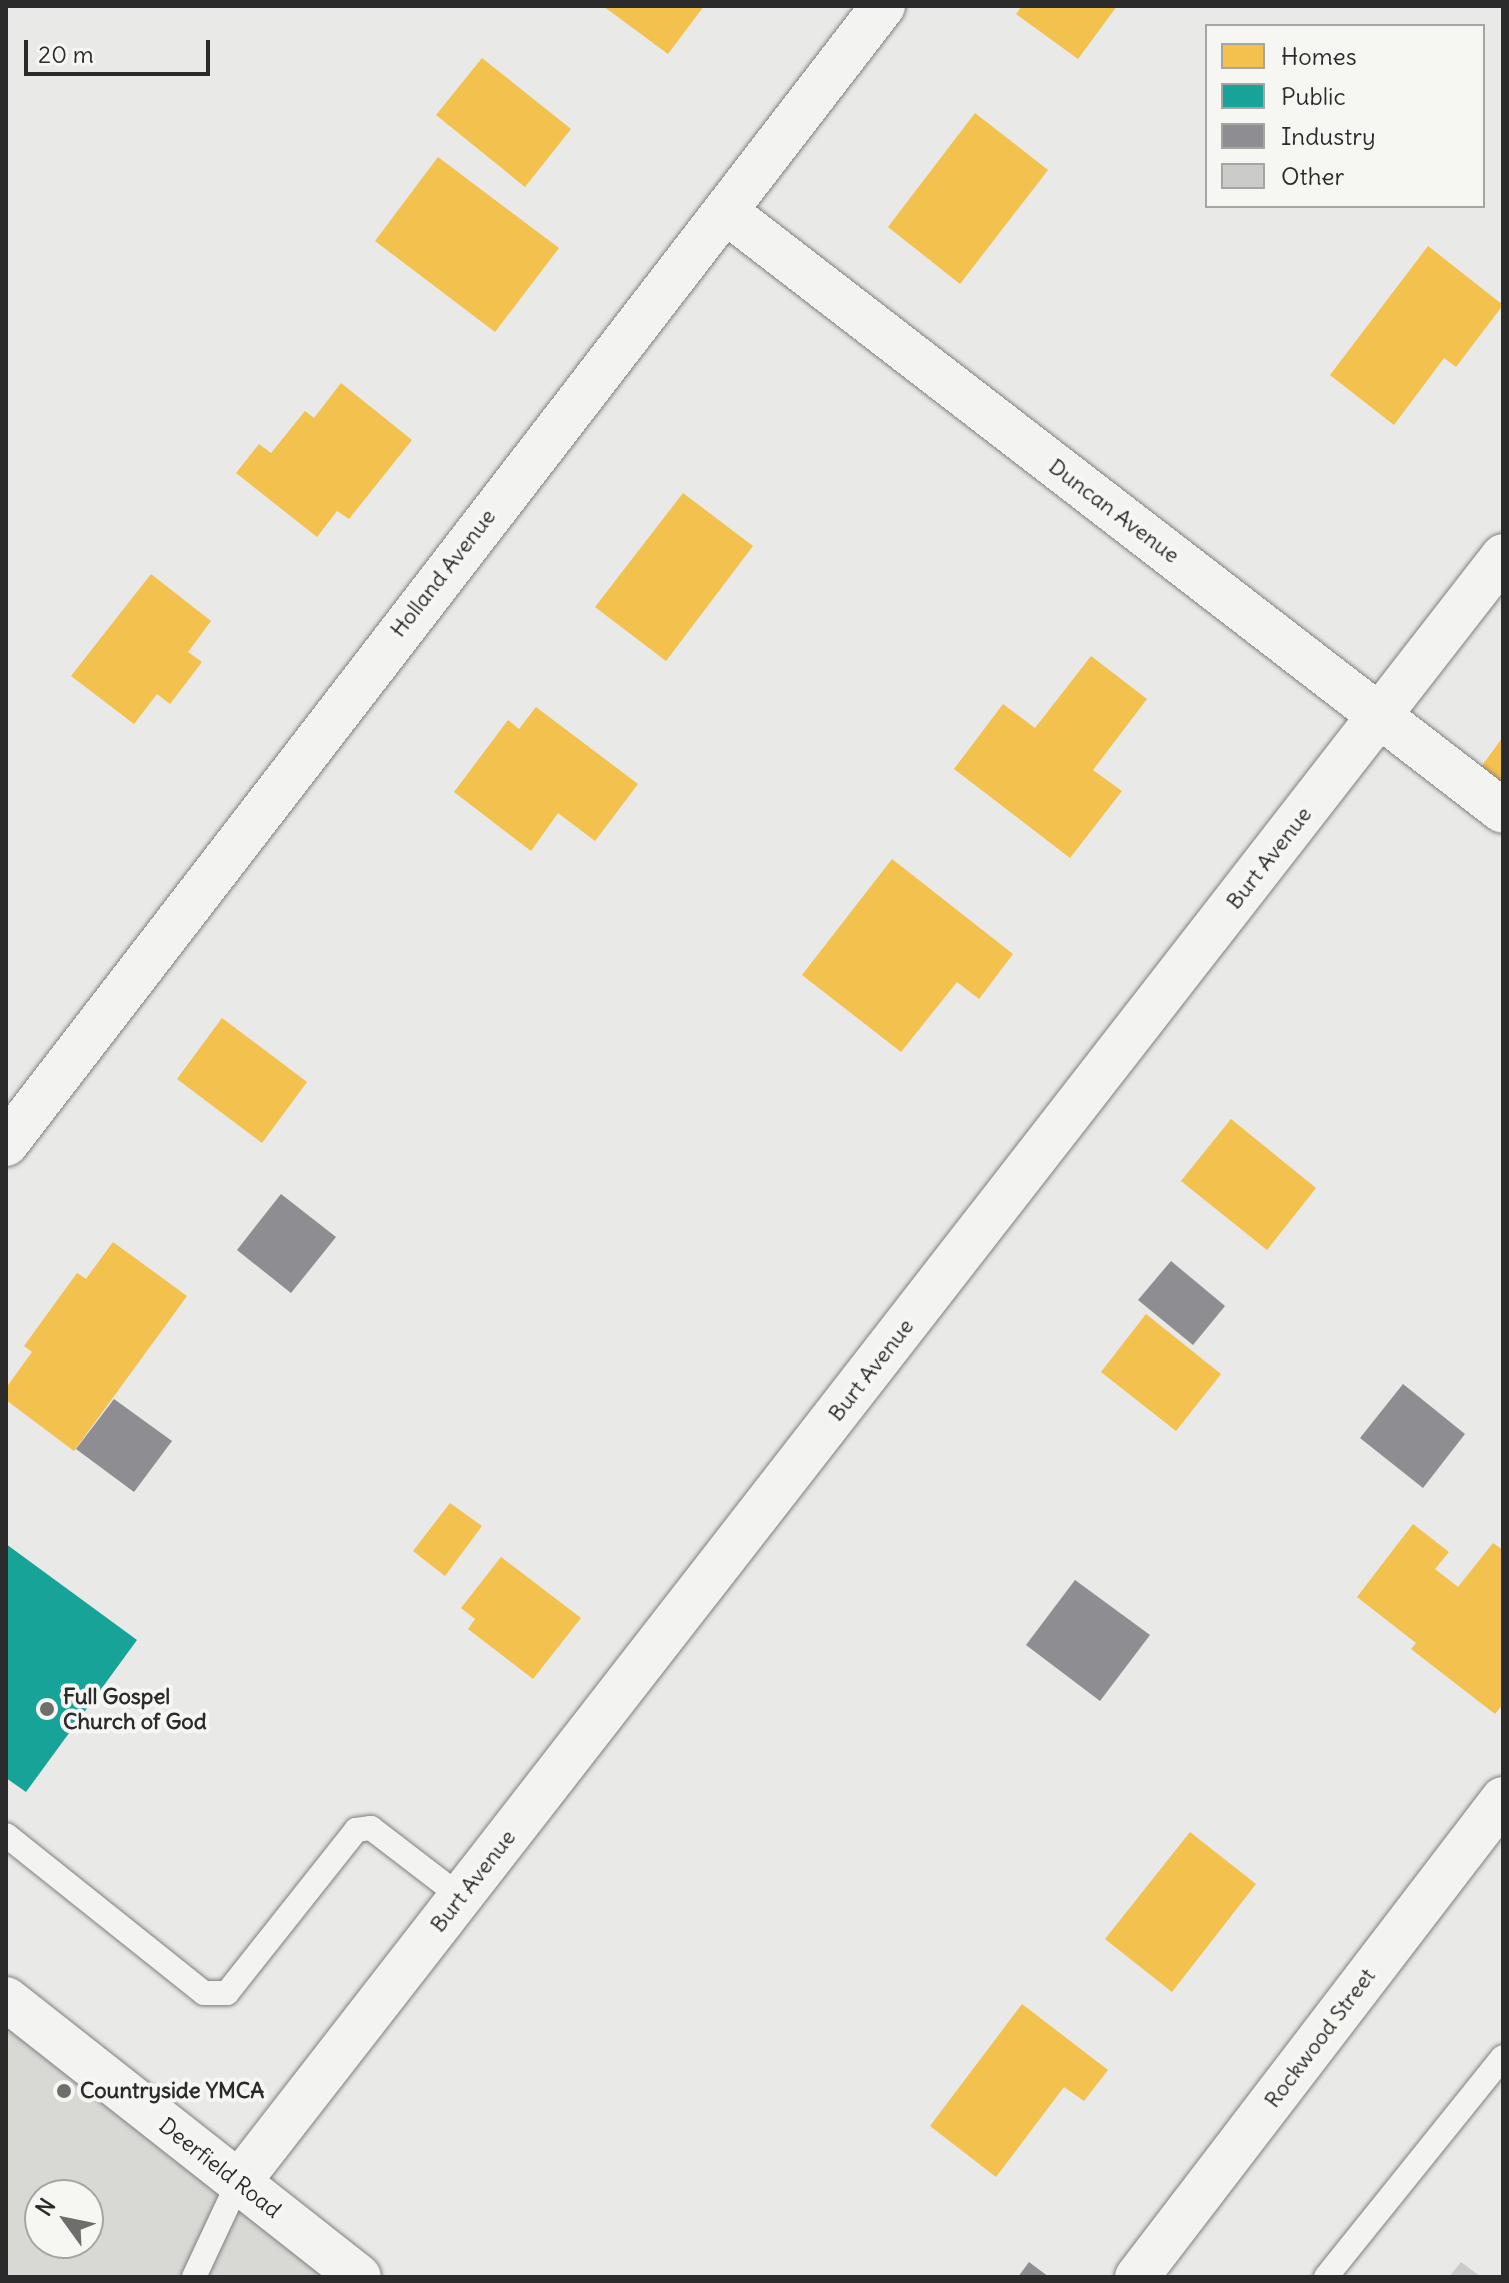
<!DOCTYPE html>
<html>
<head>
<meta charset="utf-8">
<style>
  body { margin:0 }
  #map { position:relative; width:1509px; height:2283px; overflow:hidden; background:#e9e9e7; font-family:Delius,sans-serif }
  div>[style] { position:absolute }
  .green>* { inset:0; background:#d8d8d5 }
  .homes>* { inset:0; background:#f2c14e }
  .public>* { inset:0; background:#17a398 }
  .industry>* { inset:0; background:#8d8d92 }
  .building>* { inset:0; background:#cbcbca }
  .roads { filter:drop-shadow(0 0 2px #808080) drop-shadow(0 0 2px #808080) }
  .lane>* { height:24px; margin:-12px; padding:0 12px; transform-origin:12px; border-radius:12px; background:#f3f3f1 }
  .street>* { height:44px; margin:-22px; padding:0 22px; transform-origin:22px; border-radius:22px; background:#f3f3f1 }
  .secondary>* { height:44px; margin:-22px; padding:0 22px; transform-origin:22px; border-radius:22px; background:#f3f3f1 }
  .dots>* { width:22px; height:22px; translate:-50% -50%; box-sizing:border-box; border:4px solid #f6f6f2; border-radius:50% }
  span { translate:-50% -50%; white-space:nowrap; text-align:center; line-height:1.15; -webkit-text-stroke:8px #f6f6f2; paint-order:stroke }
  .street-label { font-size:22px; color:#2b2b2b }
  .poi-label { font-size:22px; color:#2b2b2b; font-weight:700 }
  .left { translate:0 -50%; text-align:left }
  .frame { position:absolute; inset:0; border:8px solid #2b2b2b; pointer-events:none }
  .legend { position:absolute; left:1205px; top:24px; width:280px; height:184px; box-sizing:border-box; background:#f6f6f2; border:2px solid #a5a5a2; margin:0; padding:10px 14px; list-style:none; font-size:24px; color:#2b2b2b }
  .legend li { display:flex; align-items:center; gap:16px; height:40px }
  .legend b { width:40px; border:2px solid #a5a5a2 }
  .north { position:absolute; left:24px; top:2179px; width:80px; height:80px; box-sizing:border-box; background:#f6f6f2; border:2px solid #a5a5a2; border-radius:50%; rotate:303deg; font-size:22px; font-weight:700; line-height:32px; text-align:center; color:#2b2b2b }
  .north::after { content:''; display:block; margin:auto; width:28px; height:36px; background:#6e6e6d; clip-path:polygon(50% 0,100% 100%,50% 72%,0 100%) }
  .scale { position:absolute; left:24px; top:40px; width:186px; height:36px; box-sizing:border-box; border:4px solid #2b2b2b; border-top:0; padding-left:10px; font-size:24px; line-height:28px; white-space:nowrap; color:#2b2b2b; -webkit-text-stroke:6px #f6f6f2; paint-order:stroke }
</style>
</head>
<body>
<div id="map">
  <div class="green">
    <div style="clip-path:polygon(evenodd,6px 1999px,359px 2277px,6px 2277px,6px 1999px,40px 2195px,88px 2195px,88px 2243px,40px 2243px,40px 2195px)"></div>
  </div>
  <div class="homes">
    <div style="clip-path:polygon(603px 6px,704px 6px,668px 54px)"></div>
    <div style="clip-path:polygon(1022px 6px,1117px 6px,1078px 59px,1016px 14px)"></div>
    <div style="clip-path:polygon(482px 58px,571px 129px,525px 187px,436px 115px)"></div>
    <div style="clip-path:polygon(975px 113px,1048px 170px,960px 284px,888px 227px)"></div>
    <div style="clip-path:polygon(438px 157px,559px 248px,495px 332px,375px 241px)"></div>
    <div style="clip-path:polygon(1428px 246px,1503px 305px,1456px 367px,1444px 358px,1394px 425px,1330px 375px)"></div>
    <div style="clip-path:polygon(341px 383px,412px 440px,349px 519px,337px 511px,317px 537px,236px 473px,259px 444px,271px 453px,305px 411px,314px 418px)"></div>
    <div style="clip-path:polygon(683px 493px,753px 546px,666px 661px,595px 607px)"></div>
    <div style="clip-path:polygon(151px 574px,211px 621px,188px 652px,202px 662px,170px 704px,157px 694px,134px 724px,71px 676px)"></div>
    <div style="clip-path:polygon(1091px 656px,1147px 699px,1093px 770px,1122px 791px,1070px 858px,954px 769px,1003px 704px,1035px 728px)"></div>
    <div style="clip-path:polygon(536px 707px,638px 784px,595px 841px,558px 813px,531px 851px,454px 792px,508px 720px,519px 729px)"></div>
    <div style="clip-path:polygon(1503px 737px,1503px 784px,1481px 767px)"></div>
    <div style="clip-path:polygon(892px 859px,1013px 954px,979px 999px,957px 982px,901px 1052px,802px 975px)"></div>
    <div style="clip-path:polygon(222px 1018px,307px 1082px,262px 1143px,177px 1079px)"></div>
    <div style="clip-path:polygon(1231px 1119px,1316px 1188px,1267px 1250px,1181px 1181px)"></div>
    <div style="clip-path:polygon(113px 1242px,187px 1296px,74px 1451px,6px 1400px,6px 1388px,32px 1352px,24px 1346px,77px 1273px,86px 1279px)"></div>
    <div style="clip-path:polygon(1146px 1314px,1221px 1374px,1176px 1431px,1101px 1372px)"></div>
    <div style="clip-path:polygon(450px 1503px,482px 1526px,445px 1576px,413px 1551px)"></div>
    <div style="clip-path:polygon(1413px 1524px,1449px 1552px,1435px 1569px,1458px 1587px,1493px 1543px,1503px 1550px,1503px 1704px,1495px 1714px,1411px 1649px,1416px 1643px,1357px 1597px)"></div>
    <div style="clip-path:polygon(501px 1557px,581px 1618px,533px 1679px,468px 1629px,475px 1619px,461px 1608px)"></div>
    <div style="clip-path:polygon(1190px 1832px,1256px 1884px,1172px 1992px,1105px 1939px)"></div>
    <div style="clip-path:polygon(1022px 2004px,1108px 2070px,1084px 2101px,1064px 2087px,996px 2177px,930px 2126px)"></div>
  </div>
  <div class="public">
    <div style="clip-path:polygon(6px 1544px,137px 1640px,26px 1792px,6px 1778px)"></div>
  </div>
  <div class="industry">
    <div style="clip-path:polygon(281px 1194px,336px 1237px,291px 1293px,237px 1250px)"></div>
    <div style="clip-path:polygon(1171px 1261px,1225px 1306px,1193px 1345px,1138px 1300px)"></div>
    <div style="clip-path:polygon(1403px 1384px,1465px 1434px,1423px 1488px,1360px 1438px)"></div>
    <div style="clip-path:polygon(114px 1399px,172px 1441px,134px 1492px,76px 1449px)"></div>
    <div style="clip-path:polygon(1075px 1580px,1150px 1635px,1100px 1701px,1026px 1645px)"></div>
    <div style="clip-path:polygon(1029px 2262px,1049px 2277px,1018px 2277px)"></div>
  </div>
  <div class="building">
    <div style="clip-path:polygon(1461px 2262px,1481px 2277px,1449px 2277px)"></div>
  </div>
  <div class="roads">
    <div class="lane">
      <div style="left:6px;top:1835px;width:253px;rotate:38.6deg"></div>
      <div style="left:204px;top:1993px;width:23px"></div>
      <div style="left:227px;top:1993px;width:208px;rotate:-51.6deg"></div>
      <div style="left:356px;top:1830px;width:15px;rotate:-8deg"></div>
      <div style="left:371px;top:1828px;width:113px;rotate:37.5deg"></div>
      <div style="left:194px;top:2277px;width:104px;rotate:-64.9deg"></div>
      <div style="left:1326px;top:2277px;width:282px;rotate:-51.2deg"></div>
    </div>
    <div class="street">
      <div style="left:725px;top:211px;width:982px;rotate:37.64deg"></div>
      <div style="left:6px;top:1144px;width:1437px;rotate:-52.38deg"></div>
      <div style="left:238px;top:2183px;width:2061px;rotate:-52.13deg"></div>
      <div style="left:1137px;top:2277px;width:602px;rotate:-52.56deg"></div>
    </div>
    <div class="secondary">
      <div style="left:6px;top:1999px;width:449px;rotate:38.2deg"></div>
    </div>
  </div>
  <div class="dots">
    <div style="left:47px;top:1709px;background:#6e6e6d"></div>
    <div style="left:64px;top:2091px;background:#6e6e6d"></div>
  </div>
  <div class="street-label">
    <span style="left:1114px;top:511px;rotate:37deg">Duncan Avenue</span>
    <span style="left:443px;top:573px;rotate:-52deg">Holland Avenue</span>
    <span style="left:1269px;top:858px;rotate:-52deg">Burt Avenue</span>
    <span style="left:871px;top:1370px;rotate:-52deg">Burt Avenue</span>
    <span style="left:473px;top:1881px;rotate:-52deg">Burt Avenue</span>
    <span style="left:1320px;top:2038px;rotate:-53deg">Rockwood Street</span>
    <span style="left:220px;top:2168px;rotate:38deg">Deerfield Road</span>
  </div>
  <div class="poi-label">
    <span class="left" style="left:63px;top:1709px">Full Gospel<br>Church of God</span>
    <span class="left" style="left:80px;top:2091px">Countryside YMCA</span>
  </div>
  <div class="frame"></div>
  <ul class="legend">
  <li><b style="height:22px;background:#f2c14e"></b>Homes</li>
  <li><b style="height:22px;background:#17a398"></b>Public</li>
  <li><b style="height:22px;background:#8d8d92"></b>Industry</li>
  <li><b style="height:22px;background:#cbcbca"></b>Other</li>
  </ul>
  <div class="north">N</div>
  <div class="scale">20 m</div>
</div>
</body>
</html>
